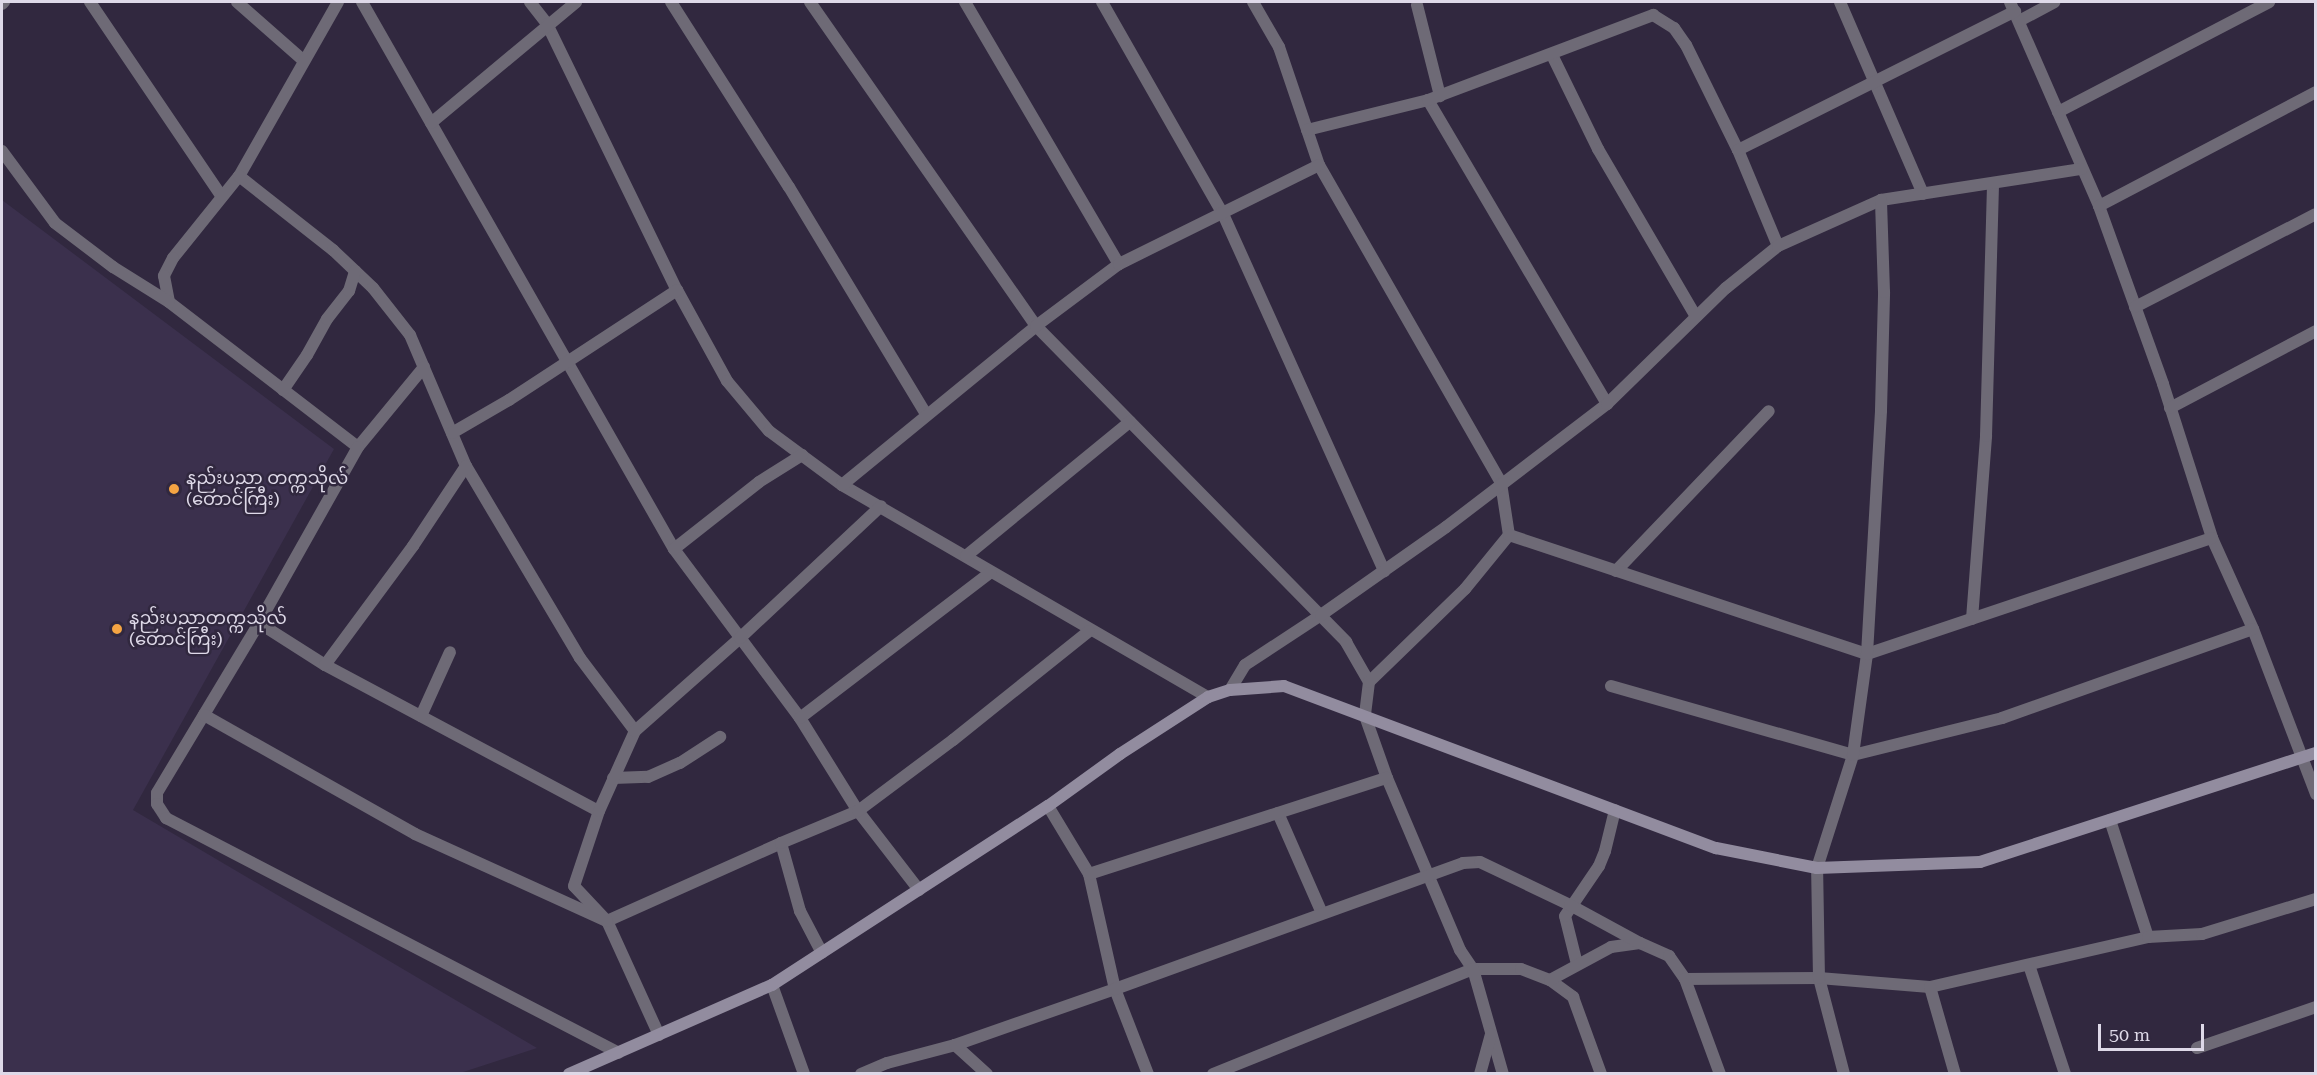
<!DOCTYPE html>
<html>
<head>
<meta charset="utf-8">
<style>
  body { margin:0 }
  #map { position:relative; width:2317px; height:1075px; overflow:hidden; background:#31283f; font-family:"Roboto Serif","Noto Sans Myanmar",serif }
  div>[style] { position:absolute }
  .built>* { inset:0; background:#3b304d }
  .minor>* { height:12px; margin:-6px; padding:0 6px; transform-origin:6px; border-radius:6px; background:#6e6a76 }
  .secondary>* { height:12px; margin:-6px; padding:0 6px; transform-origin:6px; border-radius:6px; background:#928c9f }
  .dots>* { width:16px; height:16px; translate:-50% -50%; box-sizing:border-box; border:3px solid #31283f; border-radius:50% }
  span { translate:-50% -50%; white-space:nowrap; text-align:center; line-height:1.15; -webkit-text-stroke:5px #31283f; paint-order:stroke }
  .poi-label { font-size:18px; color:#ded9e8 }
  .left { translate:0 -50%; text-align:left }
  .frame { position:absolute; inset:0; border:3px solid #ded9e8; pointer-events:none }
  .scale { position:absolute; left:2098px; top:1024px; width:106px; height:27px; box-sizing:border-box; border:3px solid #ded9e8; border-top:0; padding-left:8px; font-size:18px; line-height:21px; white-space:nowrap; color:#ded9e8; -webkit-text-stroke:4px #31283f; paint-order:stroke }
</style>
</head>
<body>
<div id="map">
  <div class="built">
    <div style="clip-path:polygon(2px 200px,334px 449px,133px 810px,537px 1048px,457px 1074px,2px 1073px)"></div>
  </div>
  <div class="minor">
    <div style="left:90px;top:2px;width:235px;rotate:55.9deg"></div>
    <div style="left:237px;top:2px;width:89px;rotate:41.4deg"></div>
    <div style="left:338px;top:2px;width:200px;rotate:119.6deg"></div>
    <div style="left:239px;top:176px;width:105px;rotate:128.8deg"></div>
    <div style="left:173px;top:258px;width:20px;rotate:117deg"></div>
    <div style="left:164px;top:276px;width:26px;rotate:79deg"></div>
    <div style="left:169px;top:302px;width:238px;rotate:37.5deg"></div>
    <div style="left:362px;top:2px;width:630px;rotate:60.3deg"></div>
    <div style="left:674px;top:549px;width:211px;rotate:53.3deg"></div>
    <div style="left:800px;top:718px;width:110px;rotate:58.1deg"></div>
    <div style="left:858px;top:811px;width:100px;rotate:52.3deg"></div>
    <div style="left:530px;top:2px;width:28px;rotate:52deg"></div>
    <div style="left:547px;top:24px;width:296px;rotate:64deg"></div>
    <div style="left:677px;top:290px;width:104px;rotate:61.2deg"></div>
    <div style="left:727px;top:381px;width:65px;rotate:50deg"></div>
    <div style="left:769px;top:431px;width:91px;rotate:36.5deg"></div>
    <div style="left:842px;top:485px;width:423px;rotate:30.1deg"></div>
    <div style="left:671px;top:2px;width:219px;rotate:57.5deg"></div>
    <div style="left:789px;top:187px;width:265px;rotate:58.9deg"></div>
    <div style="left:810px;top:2px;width:395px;rotate:55.1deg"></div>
    <div style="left:1036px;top:326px;width:443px;rotate:45.5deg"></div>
    <div style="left:1346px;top:642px;width:46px;rotate:60.1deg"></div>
    <div style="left:1369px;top:682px;width:34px;rotate:97deg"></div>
    <div style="left:1365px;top:716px;width:66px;rotate:70.5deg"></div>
    <div style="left:1387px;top:778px;width:187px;rotate:67deg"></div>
    <div style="left:1460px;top:950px;width:23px;rotate:56deg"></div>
    <div style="left:1473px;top:969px;width:48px"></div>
    <div style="left:1521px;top:969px;width:31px;rotate:21deg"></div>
    <div style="left:1550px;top:980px;width:29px;rotate:36deg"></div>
    <div style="left:1573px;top:997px;width:82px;rotate:70deg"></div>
    <div style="left:965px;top:2px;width:304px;rotate:59.6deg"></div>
    <div style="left:1102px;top:2px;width:244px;rotate:60.3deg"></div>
    <div style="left:1223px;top:214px;width:392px;rotate:65.7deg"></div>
    <div style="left:1253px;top:2px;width:52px;rotate:60deg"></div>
    <div style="left:1279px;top:47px;width:125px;rotate:71.3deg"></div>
    <div style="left:1319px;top:165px;width:366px;rotate:60.2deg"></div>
    <div style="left:1501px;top:483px;width:53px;rotate:81.3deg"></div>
    <div style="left:1840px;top:2px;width:209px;rotate:66.6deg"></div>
    <div style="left:2010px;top:2px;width:223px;rotate:66.4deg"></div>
    <div style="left:2099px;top:206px;width:189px;rotate:70.2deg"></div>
    <div style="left:2163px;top:384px;width:162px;rotate:72.3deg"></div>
    <div style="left:2212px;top:538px;width:100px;rotate:65.7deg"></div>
    <div style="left:2253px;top:629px;width:177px;rotate:69.1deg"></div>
    <div style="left:2px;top:4px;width:3px;rotate:-45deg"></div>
    <div style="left:1417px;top:5px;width:94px;rotate:75.8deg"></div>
    <div style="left:2019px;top:21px;width:40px;rotate:-28deg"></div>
    <div style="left:1552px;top:55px;width:105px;rotate:63.9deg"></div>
    <div style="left:1598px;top:149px;width:194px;rotate:59.7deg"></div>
    <div style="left:1428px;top:100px;width:353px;rotate:59.5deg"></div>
    <div style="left:2058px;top:112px;width:238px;rotate:-27.5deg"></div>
    <div style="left:431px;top:123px;width:189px;rotate:-39.8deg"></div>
    <div style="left:1307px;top:130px;width:125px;rotate:-13.9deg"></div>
    <div style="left:1428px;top:100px;width:241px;rotate:-20.7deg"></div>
    <div style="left:1653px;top:15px;width:25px;rotate:32deg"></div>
    <div style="left:1674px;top:28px;width:21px;rotate:55deg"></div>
    <div style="left:1686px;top:45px;width:117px;rotate:63.7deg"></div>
    <div style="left:1738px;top:150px;width:104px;rotate:67.4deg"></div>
    <div style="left:1738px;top:150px;width:310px;rotate:-26.6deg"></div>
    <div style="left:2px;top:151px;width:89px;rotate:53.6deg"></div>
    <div style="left:55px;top:223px;width:73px;rotate:37.2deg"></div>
    <div style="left:113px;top:267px;width:66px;rotate:32deg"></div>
    <div style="left:239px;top:176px;width:120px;rotate:38.2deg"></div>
    <div style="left:333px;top:250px;width:55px;rotate:43.5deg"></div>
    <div style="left:373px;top:288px;width:60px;rotate:51.8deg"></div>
    <div style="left:410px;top:335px;width:142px;rotate:66.9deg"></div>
    <div style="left:466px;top:466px;width:223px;rotate:59.3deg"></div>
    <div style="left:580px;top:658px;width:91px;rotate:53deg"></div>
    <div style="left:2099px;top:206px;width:245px;rotate:-27.7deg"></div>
    <div style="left:2135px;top:307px;width:203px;rotate:-27.2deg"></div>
    <div style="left:424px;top:367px;width:104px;rotate:129.5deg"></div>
    <div style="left:358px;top:447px;width:202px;rotate:119.4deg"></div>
    <div style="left:259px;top:623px;width:78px;rotate:32.5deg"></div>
    <div style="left:325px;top:665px;width:310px;rotate:28.1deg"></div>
    <div style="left:283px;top:390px;width:42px;rotate:-55.6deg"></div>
    <div style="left:307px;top:355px;width:41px;rotate:-60.9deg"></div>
    <div style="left:327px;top:319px;width:36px;rotate:-52deg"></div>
    <div style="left:349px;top:291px;width:21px;rotate:-73deg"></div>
    <div style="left:2170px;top:408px;width:165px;rotate:-27.8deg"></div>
    <div style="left:452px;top:433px;width:66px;rotate:-30.1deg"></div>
    <div style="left:509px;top:400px;width:201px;rotate:-33.2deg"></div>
    <div style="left:842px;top:485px;width:251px;rotate:-39.3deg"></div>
    <div style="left:1036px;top:326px;width:104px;rotate:-36.8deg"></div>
    <div style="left:1119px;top:264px;width:223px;rotate:-26.3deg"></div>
    <div style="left:674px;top:549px;width:108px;rotate:-38.2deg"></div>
    <div style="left:759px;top:482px;width:51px;rotate:-32.1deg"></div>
    <div style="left:966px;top:556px;width:212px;rotate:-39.3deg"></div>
    <div style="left:1616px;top:571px;width:221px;rotate:-46.3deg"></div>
    <div style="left:1972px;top:619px;width:184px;rotate:-85.6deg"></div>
    <div style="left:1986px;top:436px;width:252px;rotate:-88.4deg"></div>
    <div style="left:259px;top:623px;width:198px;rotate:121deg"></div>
    <div style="left:157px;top:793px;width:11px;rotate:90deg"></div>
    <div style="left:157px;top:804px;width:17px;rotate:57deg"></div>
    <div style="left:166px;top:818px;width:510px;rotate:27.42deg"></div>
    <div style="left:325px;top:665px;width:148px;rotate:-53.5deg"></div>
    <div style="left:413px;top:546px;width:96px;rotate:-56.5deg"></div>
    <div style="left:1369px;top:682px;width:134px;rotate:-44.1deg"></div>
    <div style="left:1465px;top:589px;width:70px;rotate:-50.8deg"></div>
    <div style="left:1509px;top:535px;width:377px;rotate:18.4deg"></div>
    <div style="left:1867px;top:654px;width:364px;rotate:-18.6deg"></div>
    <div style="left:1611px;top:686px;width:252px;rotate:15.9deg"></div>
    <div style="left:1853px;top:755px;width:154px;rotate:-13.9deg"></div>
    <div style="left:2002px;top:718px;width:266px;rotate:-19.5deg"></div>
    <div style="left:1230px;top:690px;width:29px;rotate:-59deg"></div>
    <div style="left:1245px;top:665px;width:91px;rotate:-33.3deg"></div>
    <div style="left:1321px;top:615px;width:153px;rotate:-35.1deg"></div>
    <div style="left:1446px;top:527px;width:203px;rotate:-37.4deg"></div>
    <div style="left:1607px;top:404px;width:166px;rotate:-44.3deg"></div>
    <div style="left:1726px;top:288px;width:67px;rotate:-38.9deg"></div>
    <div style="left:1778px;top:246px;width:113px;rotate:-24.1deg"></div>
    <div style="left:1881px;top:200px;width:203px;rotate:-8.8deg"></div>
    <div style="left:204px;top:715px;width:242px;rotate:29.4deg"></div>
    <div style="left:415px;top:834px;width:211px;rotate:24.4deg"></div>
    <div style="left:607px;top:921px;width:191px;rotate:-24.1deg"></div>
    <div style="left:781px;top:843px;width:71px;rotate:74.4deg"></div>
    <div style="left:800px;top:911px;width:47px;rotate:62.4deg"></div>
    <div style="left:421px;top:716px;width:70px;rotate:-65.6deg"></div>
    <div style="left:800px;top:718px;width:240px;rotate:-37.4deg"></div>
    <div style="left:613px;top:778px;width:35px;rotate:-2deg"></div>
    <div style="left:648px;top:777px;width:35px;rotate:-24deg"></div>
    <div style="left:680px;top:763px;width:48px;rotate:-33deg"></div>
    <div style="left:1048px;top:806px;width:79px;rotate:58.9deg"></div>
    <div style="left:1089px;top:874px;width:118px;rotate:77.3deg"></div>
    <div style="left:1115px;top:989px;width:91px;rotate:68.8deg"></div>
    <div style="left:1278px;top:813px;width:109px;rotate:66.3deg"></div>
    <div style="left:2110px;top:820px;width:123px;rotate:72deg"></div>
    <div style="left:781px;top:843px;width:83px;rotate:-22.6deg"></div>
    <div style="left:858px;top:811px;width:119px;rotate:-36.8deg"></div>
    <div style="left:953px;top:740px;width:174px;rotate:-38.7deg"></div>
    <div style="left:1089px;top:874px;width:313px;rotate:-17.9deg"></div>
    <div style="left:1577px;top:964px;width:49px;rotate:-104deg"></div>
    <div style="left:1565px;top:916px;width:60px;rotate:-55.8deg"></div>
    <div style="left:1599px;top:866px;width:16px;rotate:-68deg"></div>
    <div style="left:1605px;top:851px;width:42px;rotate:-76.3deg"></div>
    <div style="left:2029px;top:965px;width:115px;rotate:71.7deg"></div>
    <div style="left:1685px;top:979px;width:134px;rotate:-0.4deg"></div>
    <div style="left:1819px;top:978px;width:111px;rotate:4.6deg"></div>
    <div style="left:1930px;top:987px;width:224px;rotate:-12.9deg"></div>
    <div style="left:2148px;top:937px;width:54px;rotate:-3.2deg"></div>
    <div style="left:2202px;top:934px;width:119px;rotate:-17.1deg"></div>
    <div style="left:1550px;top:980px;width:69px;rotate:-28.4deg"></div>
    <div style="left:1611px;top:947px;width:29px;rotate:-8deg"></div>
    <div style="left:1640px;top:943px;width:32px;rotate:24deg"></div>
    <div style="left:1669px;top:956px;width:28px;rotate:55deg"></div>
    <div style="left:1685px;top:979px;width:101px;rotate:69.8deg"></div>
    <div style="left:772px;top:985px;width:95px;rotate:70.2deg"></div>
    <div style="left:1930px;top:987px;width:91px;rotate:74deg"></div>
    <div style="left:659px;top:1035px;width:125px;rotate:-114.5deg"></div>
    <div style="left:607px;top:921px;width:48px;rotate:-133.3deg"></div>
    <div style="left:574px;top:886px;width:79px;rotate:-71.6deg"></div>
    <div style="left:599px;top:811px;width:88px;rotate:-65.8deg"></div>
    <div style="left:635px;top:731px;width:140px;rotate:-41.5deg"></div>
    <div style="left:740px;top:638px;width:193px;rotate:-43.1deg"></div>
    <div style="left:955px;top:1045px;width:43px;rotate:42.2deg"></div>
    <div style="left:2197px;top:1048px;width:126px;rotate:-19deg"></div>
    <div style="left:861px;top:1074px;width:28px;rotate:-23deg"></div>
    <div style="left:887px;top:1063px;width:70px;rotate:-14.8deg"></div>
    <div style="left:955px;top:1045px;width:170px;rotate:-19.3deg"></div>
    <div style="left:1115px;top:989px;width:370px;rotate:-19.9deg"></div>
    <div style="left:1463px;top:863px;width:17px;rotate:-3deg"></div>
    <div style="left:1480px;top:862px;width:100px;rotate:25.5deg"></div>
    <div style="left:1570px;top:905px;width:80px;rotate:28.5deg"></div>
    <div style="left:1213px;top:1074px;width:280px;rotate:-22deg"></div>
    <div style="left:1473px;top:969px;width:109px;rotate:74.1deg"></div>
    <div style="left:1480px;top:1074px;width:41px;rotate:-74.6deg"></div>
    <div style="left:1844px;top:1074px;width:99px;rotate:-104.6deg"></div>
    <div style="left:1819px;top:978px;width:110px;rotate:-91deg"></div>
    <div style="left:1817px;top:868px;width:119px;rotate:-72.3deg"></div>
    <div style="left:1853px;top:755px;width:102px;rotate:-82.1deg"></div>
    <div style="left:1867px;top:654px;width:244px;rotate:-86.7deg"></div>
    <div style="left:1881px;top:410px;width:118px;rotate:-88.5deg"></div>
    <div style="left:1884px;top:292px;width:92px;rotate:-91.9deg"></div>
  </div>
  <div class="secondary">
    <div style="left:569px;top:1074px;width:222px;rotate:-23.7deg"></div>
    <div style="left:772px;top:985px;width:329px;rotate:-33deg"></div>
    <div style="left:1048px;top:806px;width:89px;rotate:-35.8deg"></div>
    <div style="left:1120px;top:754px;width:105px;rotate:-32.9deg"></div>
    <div style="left:1208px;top:697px;width:23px;rotate:-18deg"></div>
    <div style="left:1230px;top:690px;width:54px;rotate:-4.2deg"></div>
    <div style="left:1284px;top:686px;width:461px;rotate:20.6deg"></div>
    <div style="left:1716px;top:848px;width:103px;rotate:11.2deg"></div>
    <div style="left:1817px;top:868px;width:163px;rotate:-2.1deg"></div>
    <div style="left:1980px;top:862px;width:353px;rotate:-18deg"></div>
  </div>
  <div class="dots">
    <div style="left:174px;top:489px;background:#f4a443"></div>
    <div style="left:117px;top:629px;background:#f4a443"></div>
  </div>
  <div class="poi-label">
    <span class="left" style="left:186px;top:489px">နည်းပညာ တက္ကသိုလ်<br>(တောင်ကြီး)</span>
    <span class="left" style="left:129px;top:629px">နည်းပညာတက္ကသိုလ်<br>(တောင်ကြီး)</span>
  </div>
  <div class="frame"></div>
  <div class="scale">50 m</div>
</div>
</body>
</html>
